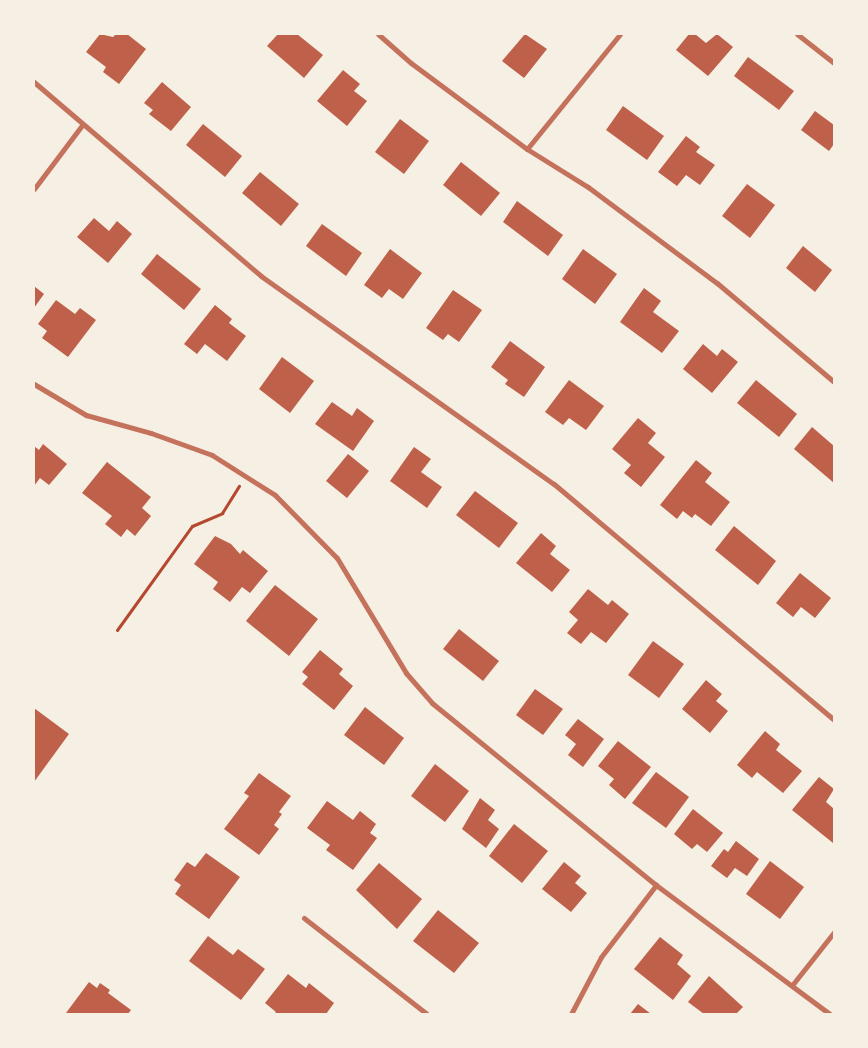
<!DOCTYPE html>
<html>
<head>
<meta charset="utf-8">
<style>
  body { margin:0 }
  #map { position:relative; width:868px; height:1048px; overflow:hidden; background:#f6efe4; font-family:Montserrat,sans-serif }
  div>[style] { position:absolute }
  .building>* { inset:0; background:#bf614a }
  .path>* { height:3px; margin:-1.5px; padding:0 1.5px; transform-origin:1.5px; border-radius:1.5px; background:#b5482f }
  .minor>* { height:5px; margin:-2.5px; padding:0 2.5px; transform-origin:2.5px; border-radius:2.5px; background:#c5725c }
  span { translate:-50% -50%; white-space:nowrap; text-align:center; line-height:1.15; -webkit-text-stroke:4.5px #f6efe4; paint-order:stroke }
  .frame { position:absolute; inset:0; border:35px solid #f6efe4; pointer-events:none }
</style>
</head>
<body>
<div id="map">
  <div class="building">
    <div style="clip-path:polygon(100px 34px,113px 37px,116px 34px,127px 34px,146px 49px,119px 84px,103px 72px,106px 67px,86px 52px)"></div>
    <div style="clip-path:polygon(278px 34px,297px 34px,323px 55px,304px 78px,267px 46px)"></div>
    <div style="clip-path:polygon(525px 34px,547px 49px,524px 78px,502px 61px)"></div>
    <div style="clip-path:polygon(689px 34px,695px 34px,706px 43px,717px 34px,733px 47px,708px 76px,676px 50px)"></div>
    <div style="clip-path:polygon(748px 57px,794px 91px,779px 110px,734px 76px)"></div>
    <div style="clip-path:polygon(343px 70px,360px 84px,354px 91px,367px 101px,347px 126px,317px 101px)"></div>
    <div style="clip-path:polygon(162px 82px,191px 107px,171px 131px,149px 114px,153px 110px,144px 103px)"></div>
    <div style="clip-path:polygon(623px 106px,664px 136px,647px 160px,606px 130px)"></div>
    <div style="clip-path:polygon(815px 111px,834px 125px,834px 144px,829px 151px,801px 130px)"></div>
    <div style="clip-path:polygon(400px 119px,429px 141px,404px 174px,375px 152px)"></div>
    <div style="clip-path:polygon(203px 124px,242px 156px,225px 177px,186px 145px)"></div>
    <div style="clip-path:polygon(686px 136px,700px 147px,696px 152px,715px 165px,700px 185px,686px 175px,677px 186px,658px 172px)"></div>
    <div style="clip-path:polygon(461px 162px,500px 193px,481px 216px,443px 185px)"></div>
    <div style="clip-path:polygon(260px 172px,299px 204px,281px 226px,242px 193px)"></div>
    <div style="clip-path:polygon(747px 184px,775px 205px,750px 238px,722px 216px)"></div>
    <div style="clip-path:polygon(517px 201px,563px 235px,548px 256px,503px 222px)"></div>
    <div style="clip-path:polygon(94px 218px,109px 231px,117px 221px,132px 234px,108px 263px,77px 237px)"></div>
    <div style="clip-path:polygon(322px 224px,362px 253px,346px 276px,306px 246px)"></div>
    <div style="clip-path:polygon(803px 246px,832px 270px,815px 292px,786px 268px)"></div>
    <div style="clip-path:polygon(390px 249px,422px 273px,403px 299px,389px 289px,382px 298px,364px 285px)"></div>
    <div style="clip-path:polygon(583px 249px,617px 274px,595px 304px,562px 279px)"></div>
    <div style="clip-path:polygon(157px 254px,201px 289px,184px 310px,141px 274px)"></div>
    <div style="clip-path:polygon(34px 286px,44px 294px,34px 308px)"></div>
    <div style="clip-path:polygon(644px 288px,661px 301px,653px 312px,679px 331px,662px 353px,620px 322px)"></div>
    <div style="clip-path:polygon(453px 290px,482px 310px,459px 342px,448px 334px,443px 340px,426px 328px)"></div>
    <div style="clip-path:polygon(56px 300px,75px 314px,80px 308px,96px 320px,68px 357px,42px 338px,47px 331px,38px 324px)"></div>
    <div style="clip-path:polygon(215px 305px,232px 319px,229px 323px,246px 336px,227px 361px,205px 344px,197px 354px,184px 344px)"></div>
    <div style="clip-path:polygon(510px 341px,545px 367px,524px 397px,505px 384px,508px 380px,491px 367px)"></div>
    <div style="clip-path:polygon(703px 344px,717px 356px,722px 349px,738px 362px,712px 393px,683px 369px)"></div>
    <div style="clip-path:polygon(282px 357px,314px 381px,290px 413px,259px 389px)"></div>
    <div style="clip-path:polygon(569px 380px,604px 406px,586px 430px,569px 418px,563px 425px,545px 412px)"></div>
    <div style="clip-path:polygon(756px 380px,797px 414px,779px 437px,737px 403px)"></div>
    <div style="clip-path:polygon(332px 402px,352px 416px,357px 408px,374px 421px,353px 451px,315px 424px)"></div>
    <div style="clip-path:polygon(638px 418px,656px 433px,648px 443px,665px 457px,641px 487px,624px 473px,631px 465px,612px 449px)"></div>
    <div style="clip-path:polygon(812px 427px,834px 446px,834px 483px,794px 449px)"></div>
    <div style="clip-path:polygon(43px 444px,67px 464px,49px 485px,40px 478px,34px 486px,34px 446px,39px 450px)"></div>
    <div style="clip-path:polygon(414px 447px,431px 459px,421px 472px,442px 487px,427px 508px,390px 481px)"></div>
    <div style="clip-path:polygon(348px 454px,369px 471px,347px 498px,326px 481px)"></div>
    <div style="clip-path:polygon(696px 460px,712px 473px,705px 482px,730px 502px,711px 526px,695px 514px,692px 518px,683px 511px,677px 519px,660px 505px)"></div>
    <div style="clip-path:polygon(107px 462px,151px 497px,142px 508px,151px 516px,135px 536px,127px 529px,121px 537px,105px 524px,112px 516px,82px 493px)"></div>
    <div style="clip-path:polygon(475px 491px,518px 523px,499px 548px,456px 515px)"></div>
    <div style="clip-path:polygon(734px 526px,776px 561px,758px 585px,715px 550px)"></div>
    <div style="clip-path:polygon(541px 533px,556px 546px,550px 554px,570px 570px,552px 592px,516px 563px)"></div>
    <div style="clip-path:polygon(215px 536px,231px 544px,240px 554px,243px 550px,268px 571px,250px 593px,242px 587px,230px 602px,213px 589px,218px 582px,194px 564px)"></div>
    <div style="clip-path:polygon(800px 573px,831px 598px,815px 618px,801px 607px,793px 617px,776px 603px)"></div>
    <div style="clip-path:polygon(275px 585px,318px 619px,289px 656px,246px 621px)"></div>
    <div style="clip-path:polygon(588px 589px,608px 605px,612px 600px,629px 614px,606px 643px,591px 632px,581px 644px,567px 633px,578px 620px,569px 612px)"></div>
    <div style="clip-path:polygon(459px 629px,499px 661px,483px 681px,443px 649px)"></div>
    <div style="clip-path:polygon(653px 641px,684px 664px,659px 698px,628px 675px)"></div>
    <div style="clip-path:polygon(320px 650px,343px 669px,339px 674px,353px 686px,334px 710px,302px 684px,308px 677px,302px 672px)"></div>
    <div style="clip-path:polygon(706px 680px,722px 694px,716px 701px,728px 711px,710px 733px,682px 709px)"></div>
    <div style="clip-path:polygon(535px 689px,563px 709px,543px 735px,516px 715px)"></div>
    <div style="clip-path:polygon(365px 707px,404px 738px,384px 765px,344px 735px)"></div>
    <div style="clip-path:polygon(34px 708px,69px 734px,34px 782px)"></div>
    <div style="clip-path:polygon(578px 719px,604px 739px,583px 767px,568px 755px,576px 744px,565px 735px)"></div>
    <div style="clip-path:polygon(765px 731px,780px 744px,776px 750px,802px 771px,783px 793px,757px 772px,752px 778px,737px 765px)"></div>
    <div style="clip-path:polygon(618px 741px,651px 767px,625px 799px,609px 785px,614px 779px,598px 766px)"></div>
    <div style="clip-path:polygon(435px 764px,469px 791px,445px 822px,411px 796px)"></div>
    <div style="clip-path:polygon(656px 772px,689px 797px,666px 828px,632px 803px)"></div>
    <div style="clip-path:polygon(259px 773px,291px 796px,279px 812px,282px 814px,274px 825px,279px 829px,259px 855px,224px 829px,249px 796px,244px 793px)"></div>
    <div style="clip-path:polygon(819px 777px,834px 789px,826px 802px,834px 809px,833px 843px,792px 810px)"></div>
    <div style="clip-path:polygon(480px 798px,495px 810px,488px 820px,499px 829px,486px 848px,462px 829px)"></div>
    <div style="clip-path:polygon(327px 801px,353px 820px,360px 811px,376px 824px,370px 833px,377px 838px,353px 870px,326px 850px,330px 845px,307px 828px)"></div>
    <div style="clip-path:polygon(693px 809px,723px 833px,707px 852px,697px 844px,692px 849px,674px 834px)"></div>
    <div style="clip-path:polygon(514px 824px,548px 851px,522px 883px,489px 856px)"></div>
    <div style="clip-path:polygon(736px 841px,759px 859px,747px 876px,735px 868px,727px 878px,711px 866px,724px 849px,728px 852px)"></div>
    <div style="clip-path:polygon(206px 853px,240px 877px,209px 919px,175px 894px,181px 885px,174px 880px,187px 862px,195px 867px)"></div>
    <div style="clip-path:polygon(770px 861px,804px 887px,780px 919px,746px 894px)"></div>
    <div style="clip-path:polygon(564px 862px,581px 876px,575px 883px,587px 893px,571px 912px,542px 889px)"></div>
    <div style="clip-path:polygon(379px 863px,422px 899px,397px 929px,356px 890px)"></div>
    <div style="clip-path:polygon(438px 910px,479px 943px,454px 973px,413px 941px)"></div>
    <div style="clip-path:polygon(208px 936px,233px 955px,238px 949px,265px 969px,241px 1000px,189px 961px)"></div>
    <div style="clip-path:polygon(660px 937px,683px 955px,677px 964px,691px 976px,673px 1000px,634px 969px)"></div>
    <div style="clip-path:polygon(288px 974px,306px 988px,309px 983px,334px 1003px,326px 1014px,274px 1014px,276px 1012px,265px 1003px)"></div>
    <div style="clip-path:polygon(709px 976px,743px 1007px,736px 1014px,704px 1014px,688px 1002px)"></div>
    <div style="clip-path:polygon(89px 982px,97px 988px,100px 983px,110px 990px,108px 993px,131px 1010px,128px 1014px,66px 1013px)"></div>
    <div style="clip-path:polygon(638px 1004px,651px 1014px,630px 1014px)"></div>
  </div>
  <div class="path">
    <div style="left:117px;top:630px;width:128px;rotate:-54.2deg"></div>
    <div style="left:192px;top:526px;width:33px;rotate:-23deg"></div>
    <div style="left:222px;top:513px;width:32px;rotate:-58deg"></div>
  </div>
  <div class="minor">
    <div style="left:378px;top:34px;width:44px;rotate:41.3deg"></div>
    <div style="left:411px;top:63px;width:144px;rotate:36.6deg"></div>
    <div style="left:527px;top:149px;width:72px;rotate:31.9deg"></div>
    <div style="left:588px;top:187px;width:161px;rotate:36.7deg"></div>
    <div style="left:717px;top:283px;width:153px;rotate:40.2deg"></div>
    <div style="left:797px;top:34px;width:47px;rotate:38.1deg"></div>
    <div style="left:34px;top:82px;width:299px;rotate:40.5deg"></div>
    <div style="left:261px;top:276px;width:359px;rotate:35.4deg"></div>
    <div style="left:554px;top:484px;width:366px;rotate:40.1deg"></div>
    <div style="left:527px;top:149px;width:148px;rotate:-51deg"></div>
    <div style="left:34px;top:189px;width:81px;rotate:-53deg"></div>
    <div style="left:34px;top:384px;width:61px;rotate:30.8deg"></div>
    <div style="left:86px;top:415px;width:67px;rotate:15.5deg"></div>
    <div style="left:151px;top:433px;width:65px;rotate:19.8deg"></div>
    <div style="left:212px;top:455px;width:75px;rotate:32.4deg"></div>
    <div style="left:275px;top:495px;width:88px;rotate:45.5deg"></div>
    <div style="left:337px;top:558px;width:134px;rotate:59deg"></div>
    <div style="left:406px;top:673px;width:40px;rotate:49deg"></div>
    <div style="left:432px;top:703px;width:289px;rotate:39.1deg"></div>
    <div style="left:656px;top:885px;width:217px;rotate:36.6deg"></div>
    <div style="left:304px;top:918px;width:156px;rotate:38deg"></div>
    <div style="left:793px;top:984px;width:66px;rotate:-51.7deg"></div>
    <div style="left:571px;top:1014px;width:64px;rotate:-62.2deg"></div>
    <div style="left:601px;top:957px;width:91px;rotate:-52.6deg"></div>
  </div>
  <div class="frame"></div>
</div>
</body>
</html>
